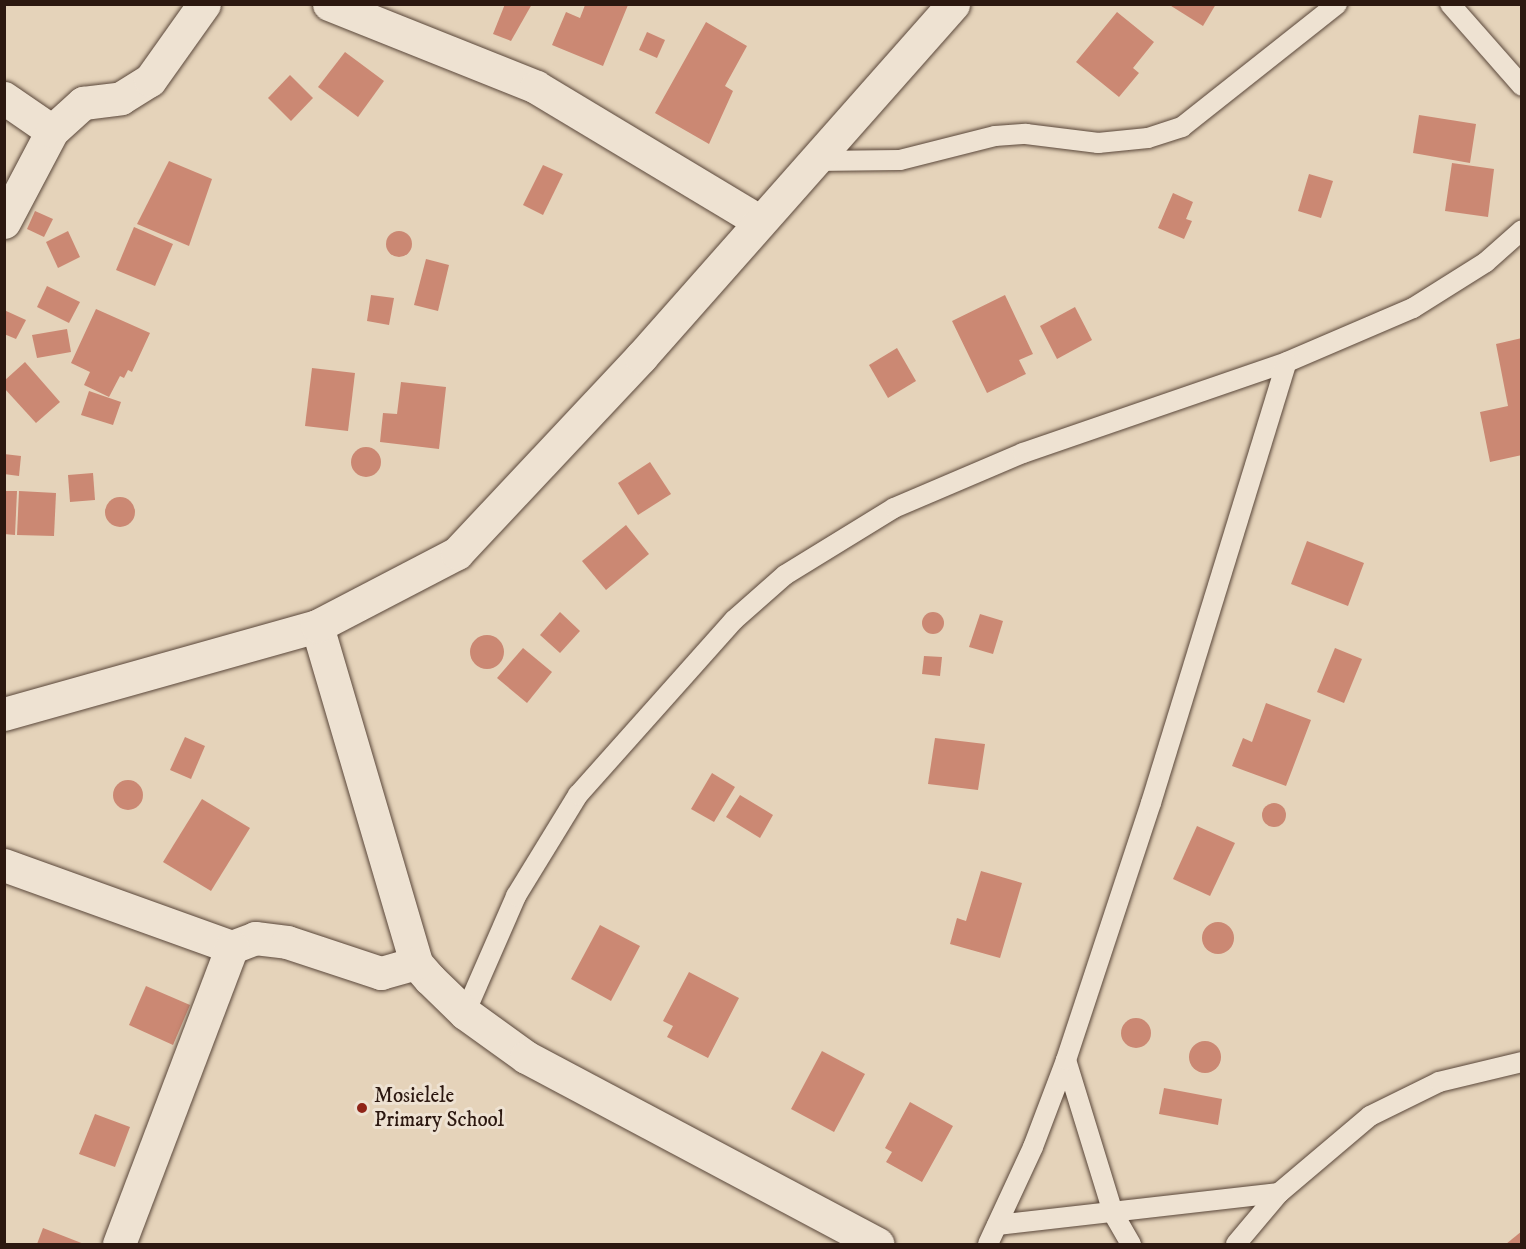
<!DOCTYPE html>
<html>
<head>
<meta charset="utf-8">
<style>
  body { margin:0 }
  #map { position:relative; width:1526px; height:1249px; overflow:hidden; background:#e5d3ba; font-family:"IM FELL DW Pica",serif }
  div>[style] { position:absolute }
  .building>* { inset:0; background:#cb8873 }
  .round { border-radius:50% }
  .roads { filter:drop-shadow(0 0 2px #5a473a) drop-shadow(0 0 2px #5a473a) }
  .service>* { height:20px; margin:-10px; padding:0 10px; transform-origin:10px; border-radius:10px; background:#eee2d2 }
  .minor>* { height:33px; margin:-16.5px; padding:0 16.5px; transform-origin:16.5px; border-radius:16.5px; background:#eee2d2 }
  .dots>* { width:16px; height:16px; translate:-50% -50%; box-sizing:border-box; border:3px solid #eee2d2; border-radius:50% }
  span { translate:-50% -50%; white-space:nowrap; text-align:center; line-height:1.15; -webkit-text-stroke:6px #eee2d2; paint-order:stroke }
  .poi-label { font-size:21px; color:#2c1810 }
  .left { translate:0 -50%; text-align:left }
  .frame { position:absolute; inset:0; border:6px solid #2c1810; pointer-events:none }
</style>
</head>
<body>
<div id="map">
  <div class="building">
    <div style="clip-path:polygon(505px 4px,532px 4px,511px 41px,493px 34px)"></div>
    <div style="clip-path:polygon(1168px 4px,1216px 4px,1203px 26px)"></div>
    <div style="clip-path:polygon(585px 5px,628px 5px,603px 66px,552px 45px,566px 12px,580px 18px)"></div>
    <div style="clip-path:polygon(1117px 12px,1154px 42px,1133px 68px,1139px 73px,1119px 97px,1076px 62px)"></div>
    <div style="clip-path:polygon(706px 22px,747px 46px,725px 86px,733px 91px,709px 144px,655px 113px)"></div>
    <div style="clip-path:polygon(647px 32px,665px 40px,657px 58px,639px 50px)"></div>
    <div style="clip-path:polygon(345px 52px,384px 81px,358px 117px,318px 87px)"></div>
    <div style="clip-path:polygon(290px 75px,313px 98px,291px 121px,268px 98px)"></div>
    <div style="clip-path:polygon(1419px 115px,1476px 124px,1470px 163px,1413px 153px)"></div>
    <div style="clip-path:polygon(169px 161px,212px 179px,189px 246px,137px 224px)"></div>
    <div style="clip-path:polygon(1452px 163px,1494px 169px,1488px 217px,1445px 211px)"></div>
    <div style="clip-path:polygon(543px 165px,563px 174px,543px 215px,523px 205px)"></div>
    <div style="clip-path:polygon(1309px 174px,1333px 181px,1321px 218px,1298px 211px)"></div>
    <div style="clip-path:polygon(1173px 193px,1193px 202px,1186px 219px,1192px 221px,1184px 239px,1158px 228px)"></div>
    <div style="clip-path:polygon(35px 211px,53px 219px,44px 237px,27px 229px)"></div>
    <div style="clip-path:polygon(134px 227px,173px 244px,155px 286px,116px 270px)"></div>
    <div style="clip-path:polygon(68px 231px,80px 257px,58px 268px,46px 242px)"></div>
    <div class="round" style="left:386px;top:231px;width:26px;height:26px"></div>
    <div style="clip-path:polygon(426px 259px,449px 265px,438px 311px,414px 305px)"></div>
    <div style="clip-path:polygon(47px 286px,80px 302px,69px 323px,37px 307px)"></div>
    <div style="clip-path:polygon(371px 295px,394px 298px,389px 325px,367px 321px)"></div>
    <div style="clip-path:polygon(1005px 295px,1033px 354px,1019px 360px,1026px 374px,987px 393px,952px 321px)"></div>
    <div style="clip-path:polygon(1075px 307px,1092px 340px,1057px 359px,1040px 326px)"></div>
    <div style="clip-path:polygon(96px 309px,150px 333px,132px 372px,128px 370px,124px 378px,120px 376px,109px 397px,84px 385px,90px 372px,71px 363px)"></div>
    <div style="clip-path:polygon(4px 310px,26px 320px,16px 339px,4px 334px)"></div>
    <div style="clip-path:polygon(67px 329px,71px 352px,37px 358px,32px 335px)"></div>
    <div style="clip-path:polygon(1522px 338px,1522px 455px,1490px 462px,1480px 412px,1508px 406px,1496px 344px)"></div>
    <div style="clip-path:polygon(897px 348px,916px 381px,888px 398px,869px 365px)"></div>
    <div style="clip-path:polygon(25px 362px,60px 402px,36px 423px,4px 388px,4px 381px)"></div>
    <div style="clip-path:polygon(312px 368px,355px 373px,348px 431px,305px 426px)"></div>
    <div style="clip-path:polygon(401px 382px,446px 387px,439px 449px,380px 442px,383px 413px,397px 414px)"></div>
    <div style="clip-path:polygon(89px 391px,121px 402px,113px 425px,81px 415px)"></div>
    <div class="round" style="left:351px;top:447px;width:30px;height:30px"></div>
    <div style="clip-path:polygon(4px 454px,21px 456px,19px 476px,4px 474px)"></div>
    <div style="clip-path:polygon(650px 462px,671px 494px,638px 515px,618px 483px)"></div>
    <div style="clip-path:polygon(93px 473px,95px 500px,70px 502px,68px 475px)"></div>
    <div style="clip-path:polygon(4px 491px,17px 491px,15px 535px,4px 534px)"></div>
    <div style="clip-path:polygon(19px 491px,56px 493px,54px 536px,17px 535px)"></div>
    <div class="round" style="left:105px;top:497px;width:30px;height:30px"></div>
    <div style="clip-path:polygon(626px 525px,649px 554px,606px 590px,582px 561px)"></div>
    <div style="clip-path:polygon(1307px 541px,1364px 563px,1348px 606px,1291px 584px)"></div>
    <div class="round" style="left:922px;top:612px;width:22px;height:22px"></div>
    <div style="clip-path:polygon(560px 612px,580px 631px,560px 653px,540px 635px)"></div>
    <div style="clip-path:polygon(980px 614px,1003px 621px,993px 654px,969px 647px)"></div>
    <div class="round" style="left:470px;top:635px;width:34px;height:34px"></div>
    <div style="clip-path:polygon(523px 648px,552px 672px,527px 703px,497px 678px)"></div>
    <div style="clip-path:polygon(1335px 648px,1362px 659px,1344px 703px,1317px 692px)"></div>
    <div style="clip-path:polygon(924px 656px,942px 657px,940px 676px,922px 674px)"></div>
    <div style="clip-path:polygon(1266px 703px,1311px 720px,1286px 786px,1232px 766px,1243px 738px,1252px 742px)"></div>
    <div style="clip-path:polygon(185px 737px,205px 746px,191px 779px,170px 770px)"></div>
    <div style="clip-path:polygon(935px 738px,985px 744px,978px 790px,928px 784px)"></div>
    <div style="clip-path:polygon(712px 773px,735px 787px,714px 822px,691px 809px)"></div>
    <div class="round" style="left:113px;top:780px;width:30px;height:30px"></div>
    <div style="clip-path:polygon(740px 795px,773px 815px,760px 838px,726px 817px)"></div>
    <div style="clip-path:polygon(202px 799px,250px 828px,211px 891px,163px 862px)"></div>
    <div class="round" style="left:1262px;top:803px;width:24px;height:24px"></div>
    <div style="clip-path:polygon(1197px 826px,1235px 843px,1210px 896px,1173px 879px)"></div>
    <div style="clip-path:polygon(981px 871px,1022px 883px,1000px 958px,950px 944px,957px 918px,966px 921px)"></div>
    <div class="round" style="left:1202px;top:922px;width:32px;height:32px"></div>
    <div style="clip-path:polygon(600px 925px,640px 946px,611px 1001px,571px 979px)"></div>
    <div style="clip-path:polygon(689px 972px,739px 998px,708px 1058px,667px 1037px,673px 1026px,663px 1021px)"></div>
    <div style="clip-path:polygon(146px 986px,190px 1005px,173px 1045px,129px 1025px)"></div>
    <div class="round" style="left:1121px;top:1018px;width:30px;height:30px"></div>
    <div class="round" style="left:1189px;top:1041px;width:32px;height:32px"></div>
    <div style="clip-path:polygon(822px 1051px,865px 1074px,834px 1132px,791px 1109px)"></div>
    <div style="clip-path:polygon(1164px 1088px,1222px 1099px,1218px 1125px,1159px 1114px)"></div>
    <div style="clip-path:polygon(910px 1102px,953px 1126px,922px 1182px,886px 1162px,892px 1152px,885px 1148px)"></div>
    <div style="clip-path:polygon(95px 1114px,130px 1127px,115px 1167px,79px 1154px)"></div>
    <div style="clip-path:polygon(43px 1228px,84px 1244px,37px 1244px)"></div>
    <div style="clip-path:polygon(1522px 1231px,1522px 1244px,1506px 1244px)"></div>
  </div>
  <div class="roads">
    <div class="service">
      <div style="left:1450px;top:4px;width:109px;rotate:48.7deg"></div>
      <div style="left:815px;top:161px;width:85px;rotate:-0.7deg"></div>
      <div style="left:900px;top:160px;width:98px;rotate:-14.2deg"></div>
      <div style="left:995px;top:136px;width:31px;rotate:-4deg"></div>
      <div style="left:1026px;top:134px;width:73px;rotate:7.1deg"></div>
      <div style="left:1098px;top:143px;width:50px;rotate:-5.7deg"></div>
      <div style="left:1148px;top:138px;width:36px;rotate:-18deg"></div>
      <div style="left:1182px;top:127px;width:198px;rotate:-38.4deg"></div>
      <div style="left:465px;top:1013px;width:128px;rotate:-66.4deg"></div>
      <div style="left:516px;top:896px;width:119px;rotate:-58.5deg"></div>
      <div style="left:578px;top:795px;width:234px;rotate:-48.3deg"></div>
      <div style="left:734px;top:620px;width:68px;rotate:-41.4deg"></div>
      <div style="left:785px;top:575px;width:128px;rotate:-31.6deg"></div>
      <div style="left:894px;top:508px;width:140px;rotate:-23.1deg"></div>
      <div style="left:1023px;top:453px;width:279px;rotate:-19deg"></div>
      <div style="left:1287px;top:362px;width:137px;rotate:-23.2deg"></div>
      <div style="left:1413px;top:308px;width:86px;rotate:-32.2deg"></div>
      <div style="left:1486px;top:262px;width:48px;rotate:-41.6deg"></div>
      <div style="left:1066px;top:1060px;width:160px;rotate:72.9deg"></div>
      <div style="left:1113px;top:1213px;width:36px;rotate:60deg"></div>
      <div style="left:997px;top:1225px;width:284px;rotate:-6.5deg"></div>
      <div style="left:988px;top:1244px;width:107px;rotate:-65.1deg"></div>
      <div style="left:1033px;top:1147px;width:93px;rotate:-69.2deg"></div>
      <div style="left:1066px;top:1060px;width:271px;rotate:-71.7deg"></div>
      <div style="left:1151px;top:803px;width:461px;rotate:-72.9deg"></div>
      <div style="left:1236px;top:1244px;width:67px;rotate:-49.9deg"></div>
      <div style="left:1279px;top:1193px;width:119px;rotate:-40.2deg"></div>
      <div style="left:1370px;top:1116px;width:77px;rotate:-26.2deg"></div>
      <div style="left:1439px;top:1082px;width:85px;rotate:-13.5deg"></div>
    </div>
    <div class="minor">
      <div style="left:329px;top:4px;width:223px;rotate:21.8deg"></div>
      <div style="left:536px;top:87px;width:260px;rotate:31deg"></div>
      <div style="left:4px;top:98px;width:58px;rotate:34.5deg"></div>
      <div style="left:52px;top:131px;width:103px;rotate:117.8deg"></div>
      <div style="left:52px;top:131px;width:42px;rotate:-42.1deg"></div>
      <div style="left:83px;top:103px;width:38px;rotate:-7deg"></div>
      <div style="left:121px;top:98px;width:34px;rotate:-32deg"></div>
      <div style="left:150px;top:80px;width:93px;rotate:-54.6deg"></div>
      <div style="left:317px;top:626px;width:351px;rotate:73.6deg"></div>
      <div style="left:416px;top:963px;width:21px;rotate:49deg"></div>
      <div style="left:430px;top:979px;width:49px;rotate:44.2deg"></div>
      <div style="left:465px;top:1013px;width:75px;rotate:35.8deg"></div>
      <div style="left:526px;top:1057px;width:398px;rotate:28deg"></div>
      <div style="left:4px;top:714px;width:325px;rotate:-15.7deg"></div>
      <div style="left:317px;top:626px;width:158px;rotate:-27.5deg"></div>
      <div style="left:457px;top:553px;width:269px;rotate:-46.8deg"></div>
      <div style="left:641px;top:357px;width:471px;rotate:-48.5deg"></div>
      <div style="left:4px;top:865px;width:242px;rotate:19.8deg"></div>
      <div style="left:232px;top:947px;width:25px;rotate:-21deg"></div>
      <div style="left:255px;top:938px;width:32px;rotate:7deg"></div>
      <div style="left:287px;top:942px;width:99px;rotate:18.3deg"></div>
      <div style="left:381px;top:973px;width:36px;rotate:-16deg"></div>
      <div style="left:119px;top:1244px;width:318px;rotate:-69.2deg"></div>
    </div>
  </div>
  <div class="dots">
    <div style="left:362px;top:1108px;background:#8f2418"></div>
  </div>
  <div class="poi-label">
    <span class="left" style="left:374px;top:1108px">Mosielele<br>Primary School</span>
  </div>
  <div class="frame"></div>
</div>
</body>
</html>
